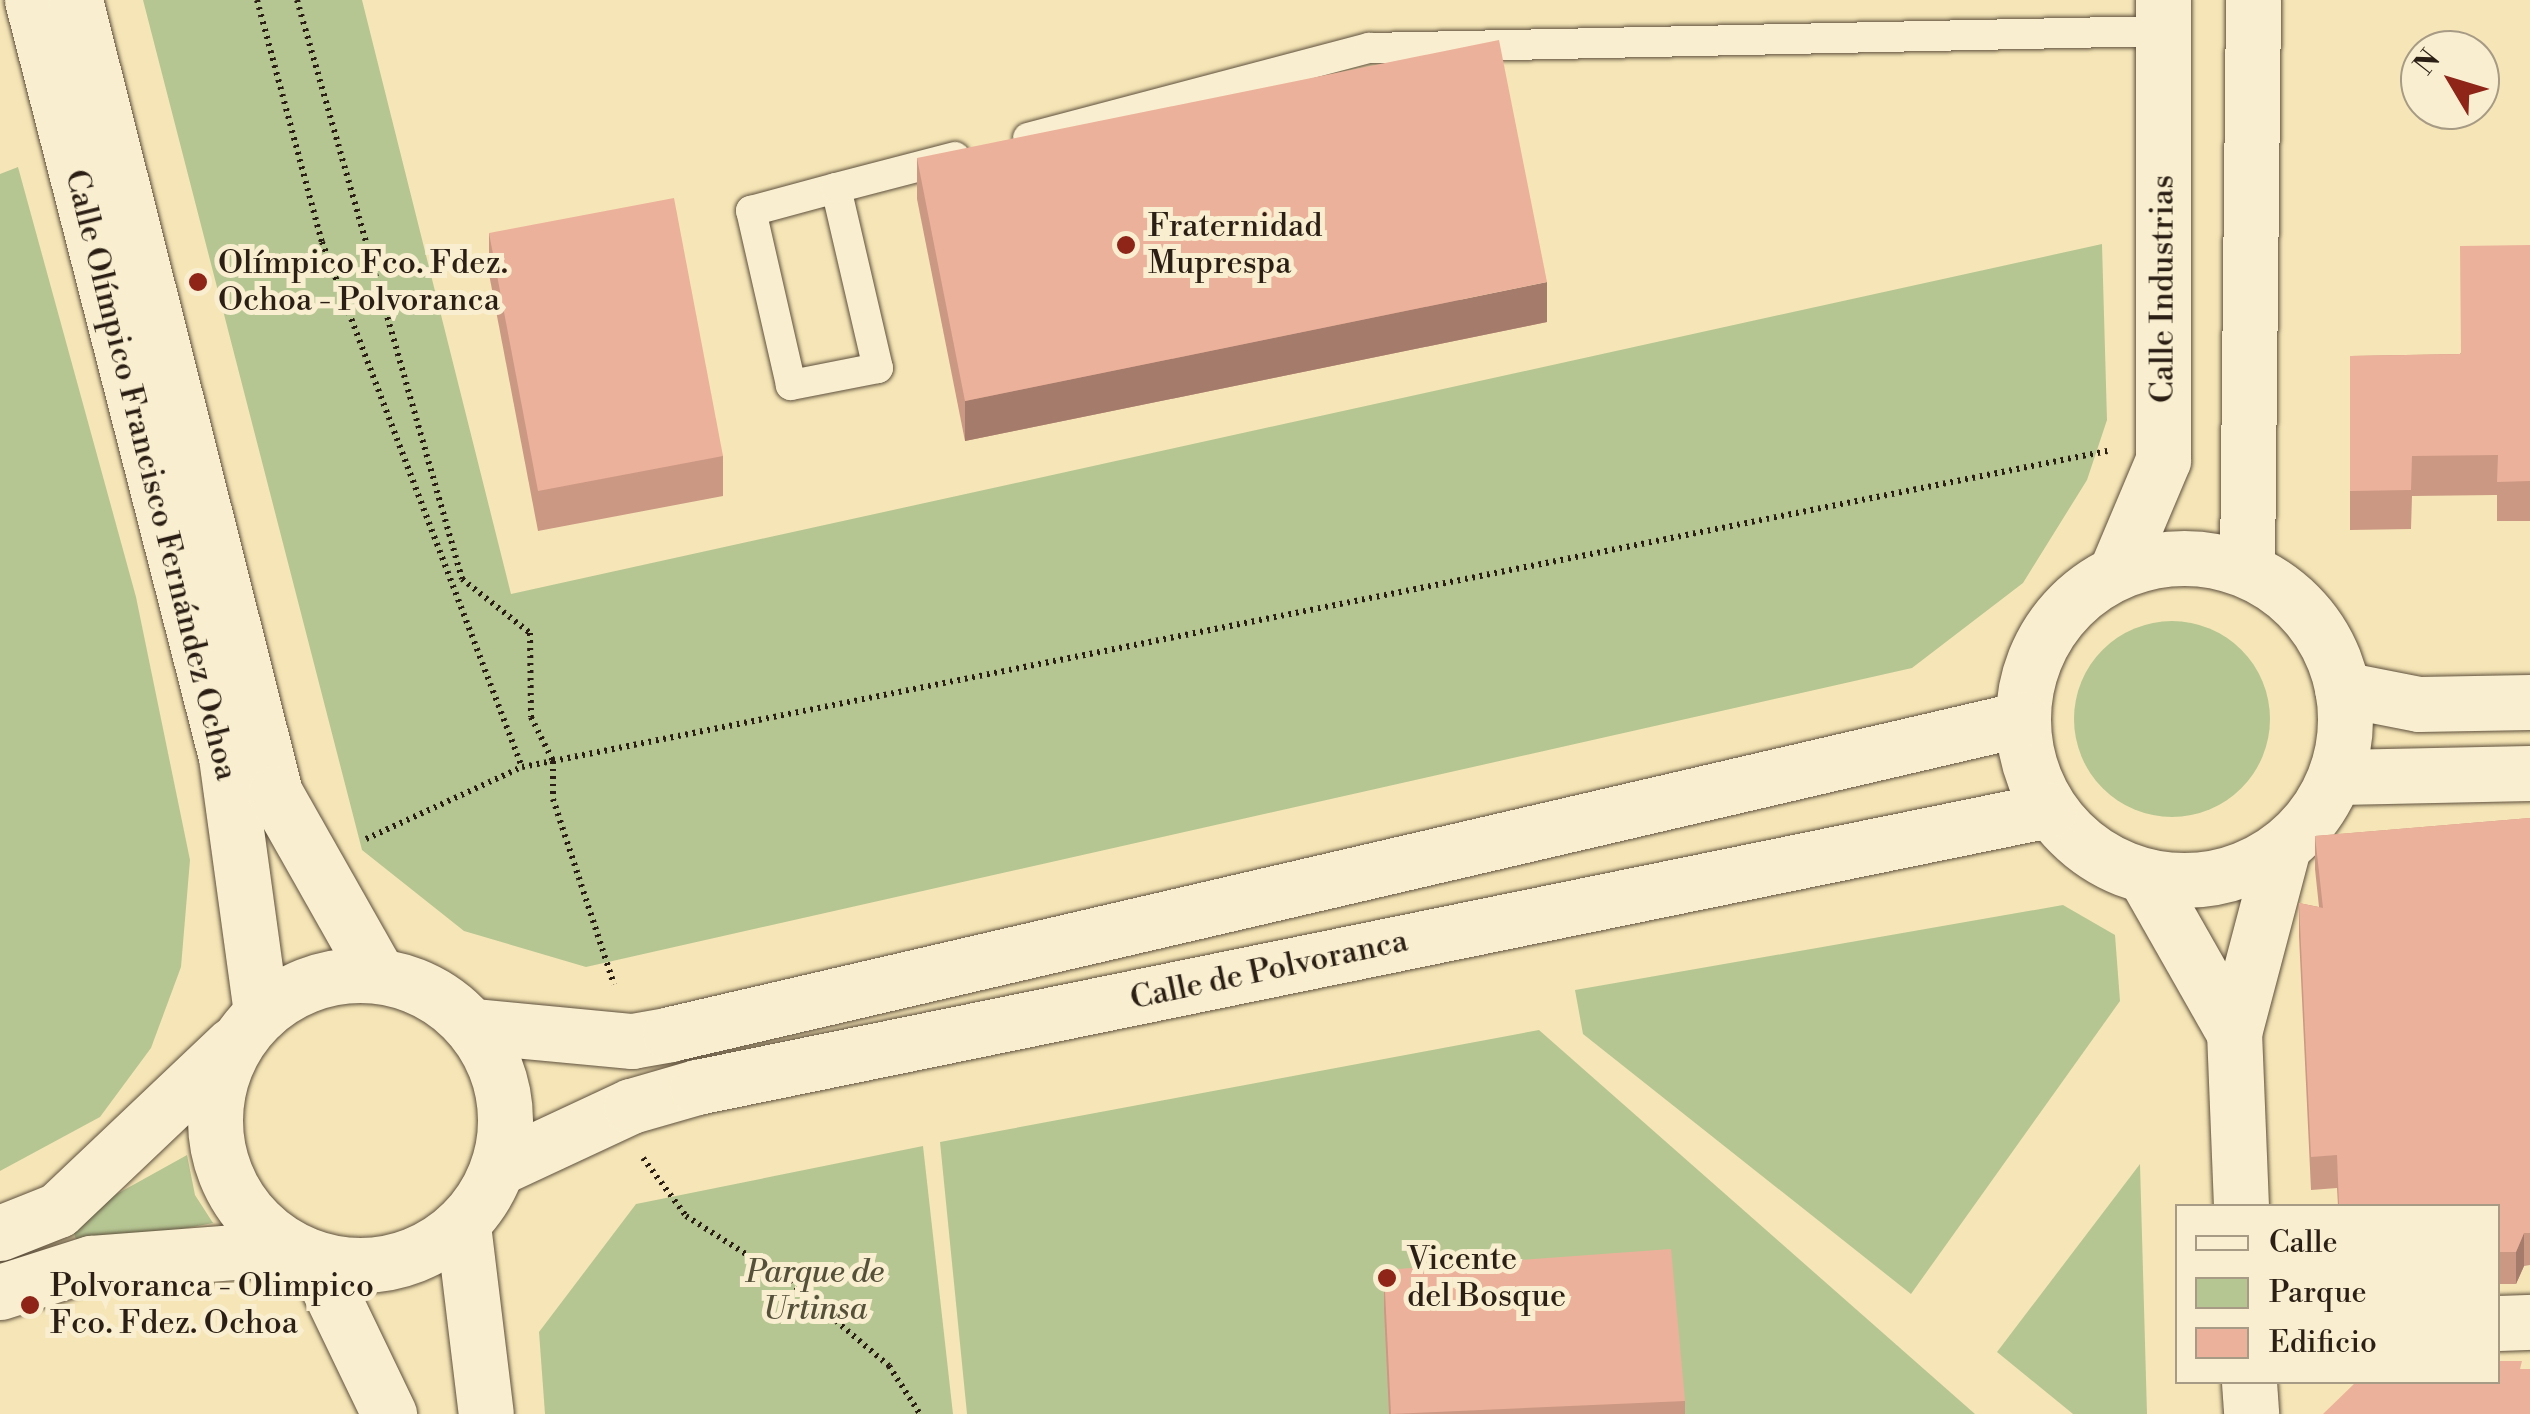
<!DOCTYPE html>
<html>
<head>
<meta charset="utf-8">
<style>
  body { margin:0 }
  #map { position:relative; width:2530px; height:1414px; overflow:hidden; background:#f6e6b7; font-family:"Libre Bodoni",serif }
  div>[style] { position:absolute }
  .green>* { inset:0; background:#b6c693 }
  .round { border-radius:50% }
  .path>* { height:6px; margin-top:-3px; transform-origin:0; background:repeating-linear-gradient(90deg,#2b1e14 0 2.5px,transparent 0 7.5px) }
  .roads { filter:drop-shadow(0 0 2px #5e503d) drop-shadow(0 0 2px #5e503d) }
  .lane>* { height:30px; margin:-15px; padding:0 15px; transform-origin:15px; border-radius:15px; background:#f9efd0 }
  .street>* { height:55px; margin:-27.5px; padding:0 27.5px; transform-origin:27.5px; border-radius:27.5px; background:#f9efd0 }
  .secondary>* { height:55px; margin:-27.5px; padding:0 27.5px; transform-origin:27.5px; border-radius:27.5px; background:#f9efd0 }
  .secondary>.ring { margin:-27.5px; padding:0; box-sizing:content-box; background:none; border:55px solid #f9efd0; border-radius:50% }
  .wall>* { inset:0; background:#cb9884 }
  .shaded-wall>* { inset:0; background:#a57c6c }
  .building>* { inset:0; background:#ecb19a }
  .dots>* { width:28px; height:28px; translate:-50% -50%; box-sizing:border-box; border:5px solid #f9efd0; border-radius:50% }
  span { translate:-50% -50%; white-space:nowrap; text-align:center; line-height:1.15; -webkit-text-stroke:10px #f9efd0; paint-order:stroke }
  .poi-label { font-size:32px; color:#2b1e14 }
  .left { translate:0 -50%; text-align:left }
  .street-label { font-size:32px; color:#2b1e14 }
  .park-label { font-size:32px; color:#55503a; font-style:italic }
  .legend { position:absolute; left:2175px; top:1204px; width:325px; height:180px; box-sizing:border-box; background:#f9efd0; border:2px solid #a79b85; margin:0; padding:12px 18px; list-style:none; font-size:30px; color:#2b1e14 }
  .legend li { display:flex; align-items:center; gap:20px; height:50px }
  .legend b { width:50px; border:2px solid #a79b85 }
  .north { position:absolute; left:2400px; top:30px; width:100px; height:100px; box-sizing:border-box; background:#f9efd0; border:2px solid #a79b85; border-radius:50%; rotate:308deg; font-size:28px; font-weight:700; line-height:40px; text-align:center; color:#2b1e14 }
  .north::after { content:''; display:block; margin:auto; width:35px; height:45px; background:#8f2418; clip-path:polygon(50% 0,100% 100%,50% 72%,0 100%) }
</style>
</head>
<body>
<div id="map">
  <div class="green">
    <div style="clip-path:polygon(143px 0,362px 0,511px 594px,2102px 244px,2107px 420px,2087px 480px,2023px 583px,1912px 668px,586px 967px,464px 931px,362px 850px)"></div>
    <div style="clip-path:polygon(18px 167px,136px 597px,190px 860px,181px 967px,151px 1048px,100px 1117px,0 1171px,0 174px)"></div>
    <div class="round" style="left:2074px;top:621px;width:196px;height:196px"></div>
    <div style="clip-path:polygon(2063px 905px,2115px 935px,2120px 1001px,1911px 1294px,1583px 1034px,1575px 990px)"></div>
    <div style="clip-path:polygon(1539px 1030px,1975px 1414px,967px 1414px,940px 1142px)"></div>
    <div style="clip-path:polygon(923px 1146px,953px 1414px,545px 1414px,539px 1332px,636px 1204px)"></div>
    <div style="clip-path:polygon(187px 1155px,195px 1195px,213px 1223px,79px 1249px,70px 1220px)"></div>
    <div style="clip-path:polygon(2140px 1164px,2147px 1414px,2073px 1414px,1997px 1352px)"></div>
  </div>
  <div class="path">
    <div style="left:257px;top:0;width:251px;rotate:75deg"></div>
    <div style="left:322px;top:242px;width:562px;rotate:69.15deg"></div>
    <div style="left:297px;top:0;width:602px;rotate:74.09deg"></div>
    <div style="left:462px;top:579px;width:87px;rotate:38.5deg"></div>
    <div style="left:530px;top:633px;width:84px;rotate:89.3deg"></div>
    <div style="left:531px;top:717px;width:49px;rotate:63.4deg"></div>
    <div style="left:553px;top:761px;width:38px;rotate:90deg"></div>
    <div style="left:553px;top:799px;width:195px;rotate:71.8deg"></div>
    <div style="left:366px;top:839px;width:172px;rotate:-24.8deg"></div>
    <div style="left:522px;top:767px;width:32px;rotate:-11deg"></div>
    <div style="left:553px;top:761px;width:1585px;rotate:-11.28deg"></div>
    <div style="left:643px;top:1158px;width:72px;rotate:53.4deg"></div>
    <div style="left:686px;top:1216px;width:123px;rotate:32.4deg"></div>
    <div style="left:790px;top:1282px;width:130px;rotate:40.3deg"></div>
    <div style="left:889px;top:1366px;width:57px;rotate:57.1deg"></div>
  </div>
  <div class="roads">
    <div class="lane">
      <div style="left:1028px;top:138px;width:353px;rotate:-14.8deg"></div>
      <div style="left:1369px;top:48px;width:794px;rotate:-1.23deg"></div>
      <div style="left:836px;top:188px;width:185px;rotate:76.9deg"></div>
      <div style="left:878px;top:368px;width:89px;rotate:168.9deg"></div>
      <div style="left:791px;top:385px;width:179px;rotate:-102.9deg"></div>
      <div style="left:751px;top:211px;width:88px;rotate:-15.1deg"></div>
      <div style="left:836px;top:188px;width:123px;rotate:-14.6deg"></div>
    </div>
    <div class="street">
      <div style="left:2247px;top:567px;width:567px;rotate:-89.39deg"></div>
      <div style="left:2117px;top:569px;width:118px;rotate:-67.1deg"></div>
      <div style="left:2163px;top:460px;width:460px;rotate:-90deg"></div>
      <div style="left:2146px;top:878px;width:178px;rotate:60.4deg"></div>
      <div style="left:2241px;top:1206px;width:173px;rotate:-92.3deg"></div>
      <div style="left:2234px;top:1033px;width:191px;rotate:-75.2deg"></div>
      <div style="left:2498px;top:1323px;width:32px;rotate:-2deg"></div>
      <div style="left:2249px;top:1382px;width:32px;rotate:86deg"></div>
    </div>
    <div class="secondary">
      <div style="left:32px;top:0;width:781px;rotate:75.63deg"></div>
      <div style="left:226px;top:757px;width:259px;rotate:82.2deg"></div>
      <div style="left:75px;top:0;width:818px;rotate:75.84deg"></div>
      <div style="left:275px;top:793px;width:209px;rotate:60.5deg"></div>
      <div class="ring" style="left:2023px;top:558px;width:267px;height:267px"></div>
      <div style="left:2342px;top:689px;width:78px;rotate:11deg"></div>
      <div style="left:2419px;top:704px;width:111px;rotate:-1deg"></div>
      <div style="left:2339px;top:777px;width:191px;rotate:-1.2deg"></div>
      <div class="ring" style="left:215px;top:975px;width:235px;height:235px"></div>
      <div style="left:473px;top:1026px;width:160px;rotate:5.4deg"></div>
      <div style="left:632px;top:1041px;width:39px;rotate:-10deg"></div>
      <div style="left:670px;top:1034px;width:1388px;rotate:-13.12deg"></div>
      <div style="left:500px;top:1167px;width:145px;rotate:-25deg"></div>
      <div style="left:631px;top:1106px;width:69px;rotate:-16.1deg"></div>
      <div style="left:697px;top:1087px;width:1380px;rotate:-11.58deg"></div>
      <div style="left:463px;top:1225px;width:190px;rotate:83.1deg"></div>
      <div style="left:0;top:1233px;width:62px;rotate:-21.6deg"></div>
      <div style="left:58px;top:1210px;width:241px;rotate:-43.5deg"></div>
      <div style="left:315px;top:1260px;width:171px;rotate:64.3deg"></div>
      <div style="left:0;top:1292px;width:96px;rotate:-17.7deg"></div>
      <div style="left:91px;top:1263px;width:198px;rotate:-4.4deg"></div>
    </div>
  </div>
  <div class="wall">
    <div style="clip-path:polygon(917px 158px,1547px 322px,965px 441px,917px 199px)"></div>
    <div style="clip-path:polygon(489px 233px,723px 456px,723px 496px,538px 531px,489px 274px)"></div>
    <div style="clip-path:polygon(2530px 245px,2530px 521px,2497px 521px,2497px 495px,2412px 496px,2411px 529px,2350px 530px,2350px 356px,2460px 354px)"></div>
    <div style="clip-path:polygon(2530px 818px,2530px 1265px,2524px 1266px,2516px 1284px,2498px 1284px,2498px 1206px,2338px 1206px,2337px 1188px,2311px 1190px,2299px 936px,2299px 903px,2319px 907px,2315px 869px,2315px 836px)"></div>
    <div style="clip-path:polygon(1384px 1270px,1685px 1401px,1685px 1414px,1389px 1414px,1384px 1310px)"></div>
  </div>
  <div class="shaded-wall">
    <div style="clip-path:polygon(1547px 282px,1547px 322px,965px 441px,965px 401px)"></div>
    <div style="clip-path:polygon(2524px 1233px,2524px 1266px,2516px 1284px,2516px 1252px)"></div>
  </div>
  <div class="building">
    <div style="clip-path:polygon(1499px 40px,1547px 282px,965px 401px,917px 158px)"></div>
    <div style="clip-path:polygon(674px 198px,723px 456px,538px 491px,489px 233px)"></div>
    <div style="clip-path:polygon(2530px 245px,2530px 481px,2497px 482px,2498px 455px,2412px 456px,2411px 490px,2350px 491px,2350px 356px,2461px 354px,2460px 246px)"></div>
    <div style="clip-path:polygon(2530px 818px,2530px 1233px,2524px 1233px,2516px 1252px,2498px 1252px,2498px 1206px,2339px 1206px,2337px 1155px,2311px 1157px,2299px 903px,2323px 908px,2315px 836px)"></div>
    <div style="clip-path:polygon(1671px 1249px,1685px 1401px,1391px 1414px,1384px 1270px)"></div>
    <div style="clip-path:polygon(2498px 1361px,2522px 1361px,2520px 1369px,2530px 1369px,2530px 1414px,2323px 1414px,2356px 1382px,2498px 1382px)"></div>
  </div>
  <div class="dots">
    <div style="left:1126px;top:245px;background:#8f2418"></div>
    <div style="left:198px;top:282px;background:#8f2418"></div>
    <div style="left:1387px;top:1278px;background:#8f2418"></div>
    <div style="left:30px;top:1305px;background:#8f2418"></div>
  </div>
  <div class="poi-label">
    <span class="left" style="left:1148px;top:245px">Fraternidad<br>Muprespa</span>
    <span class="left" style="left:218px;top:282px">Olímpico Fco. Fdez.<br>Ochoa - Polvoranca</span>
    <span class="left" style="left:1407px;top:1278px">Vicente<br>del Bosque</span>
    <span class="left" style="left:50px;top:1305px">Polvoranca - Olimpico<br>Fco. Fdez. Ochoa</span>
  </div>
  <div class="street-label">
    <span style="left:2163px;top:289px;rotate:-90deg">Calle Industrias</span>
    <span style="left:151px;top:475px;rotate:76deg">Calle Olímpico Francisco Fernández Ochoa</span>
    <span style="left:1269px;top:970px;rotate:-12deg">Calle de Polvoranca</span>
  </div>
  <div class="park-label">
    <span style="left:815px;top:1291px">Parque de<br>Urtinsa</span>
  </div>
  <ul class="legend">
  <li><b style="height:12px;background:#f9efd0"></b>Calle</li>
  <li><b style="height:28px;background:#b6c693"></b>Parque</li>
  <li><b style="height:28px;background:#ecb19a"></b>Edificio</li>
  </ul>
  <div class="north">N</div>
</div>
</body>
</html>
